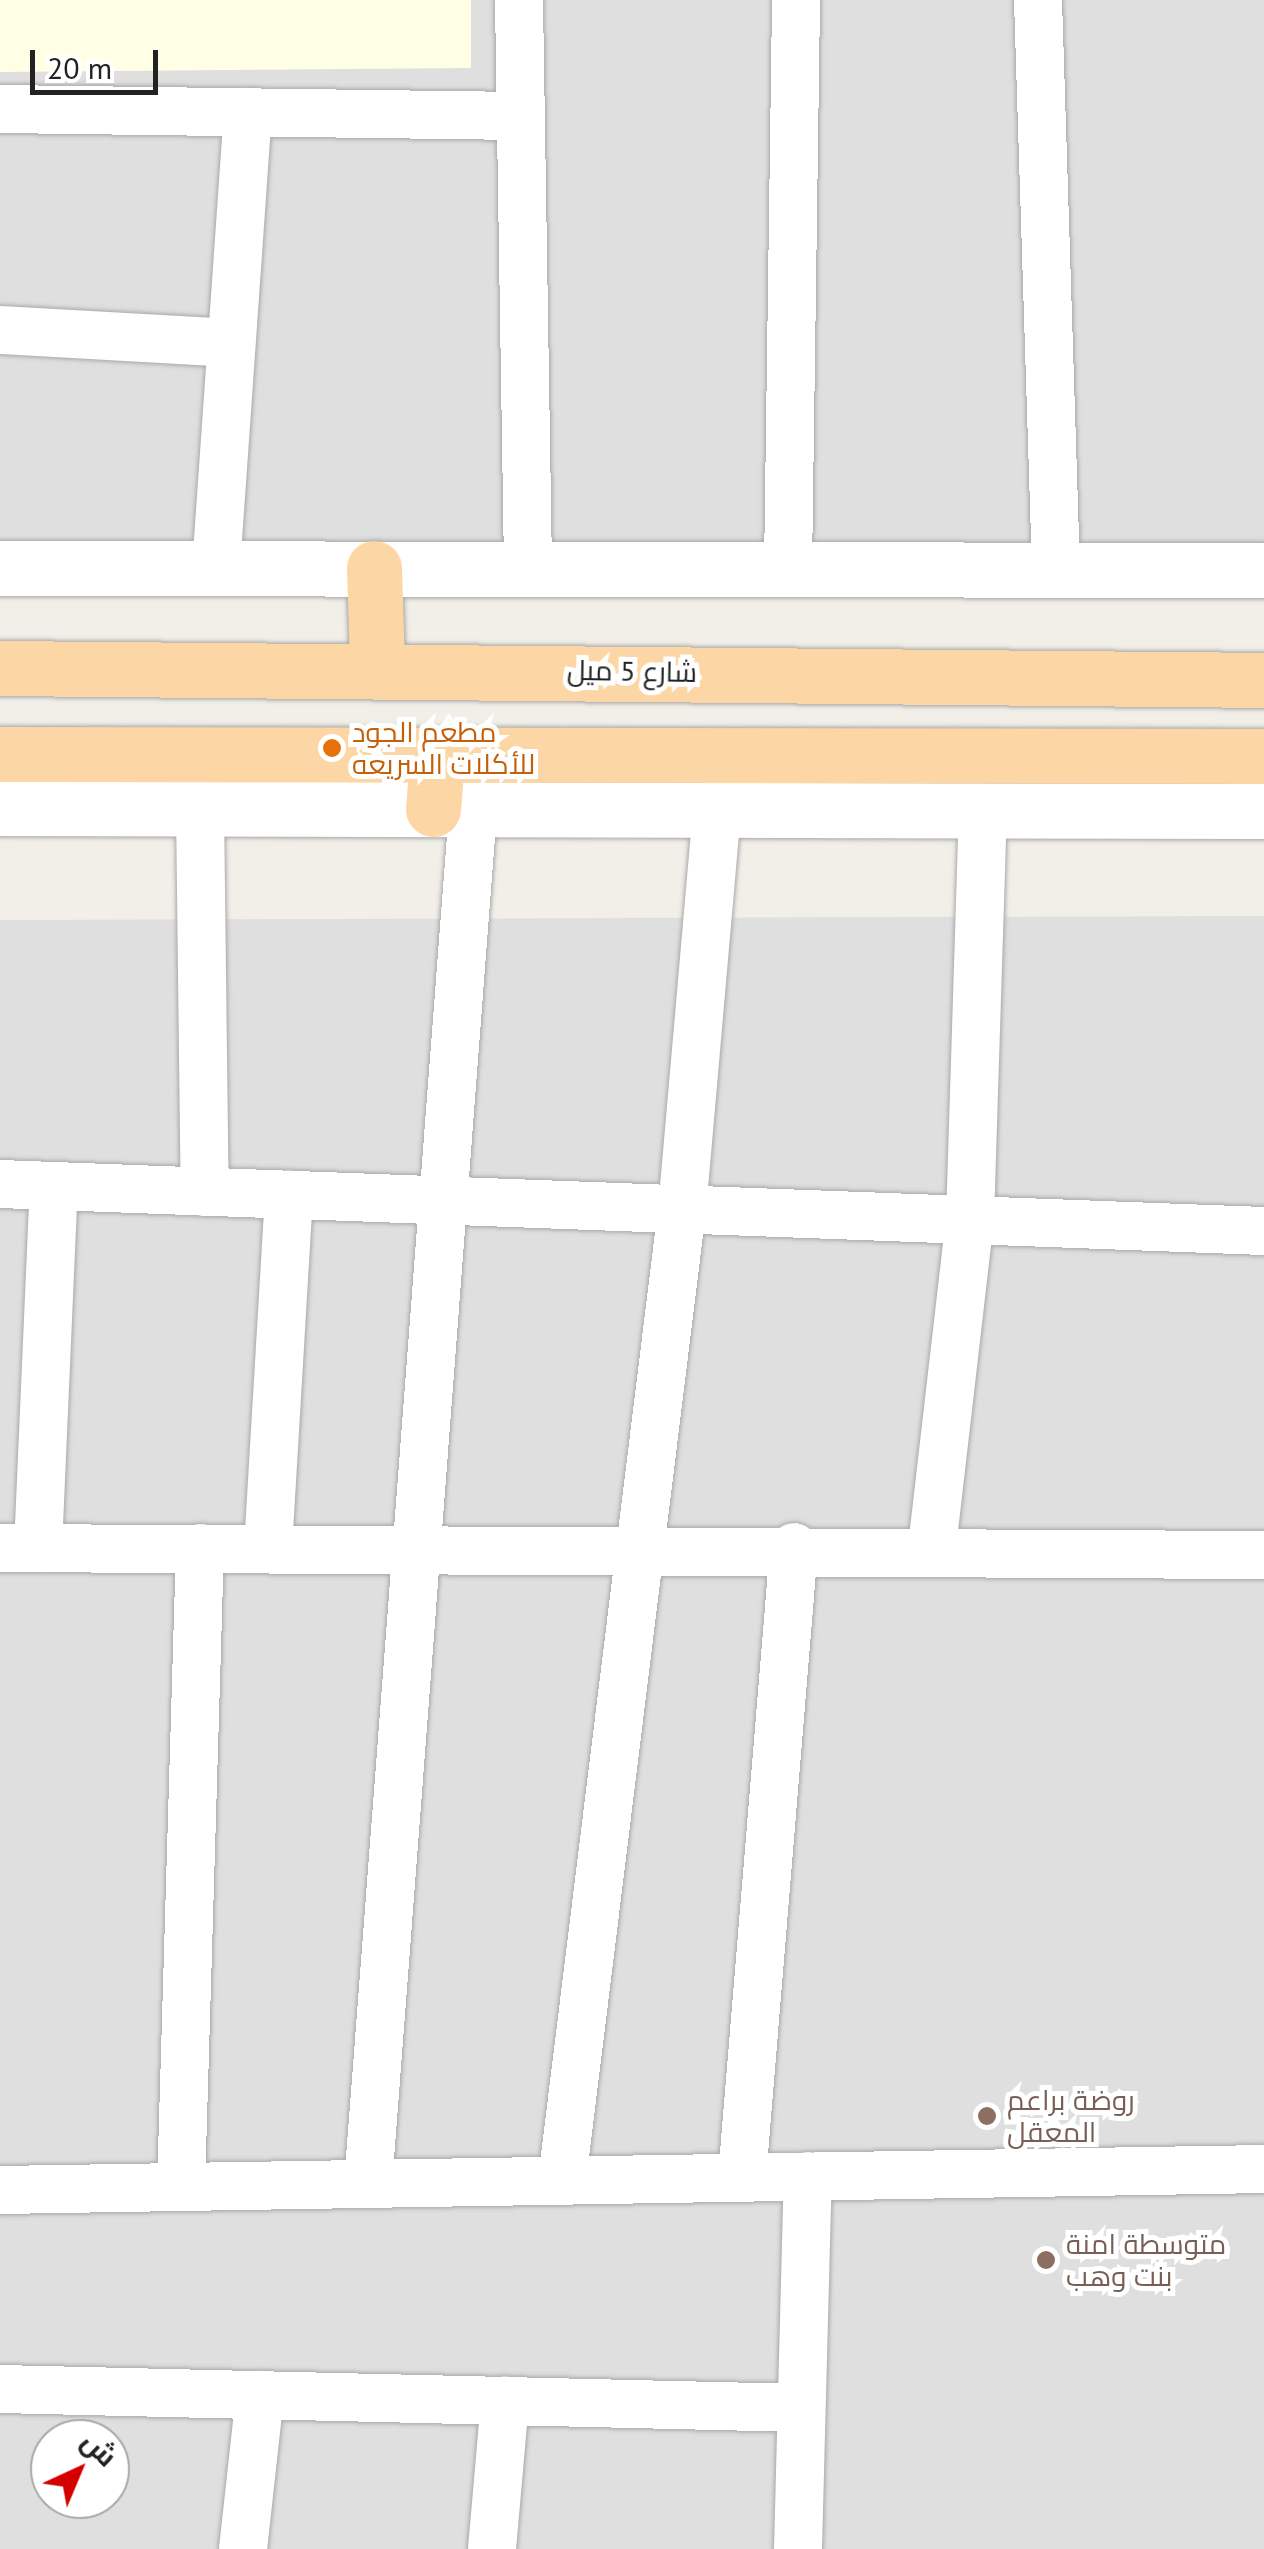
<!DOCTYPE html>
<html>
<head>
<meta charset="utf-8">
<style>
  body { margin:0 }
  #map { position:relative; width:1264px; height:2549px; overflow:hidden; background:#f2efe9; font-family:"PT Sans",Cairo,sans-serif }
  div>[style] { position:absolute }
  .residential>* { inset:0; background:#e0dfdf }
  .education>* { inset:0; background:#ffffe5 }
  .roads { filter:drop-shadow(0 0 2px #a9a9a9) drop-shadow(0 0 2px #a9a9a9) }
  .minor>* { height:48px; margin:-24px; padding:0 24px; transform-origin:24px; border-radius:24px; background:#fff }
  .tertiary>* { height:55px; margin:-27.5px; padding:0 27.5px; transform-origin:27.5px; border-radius:27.5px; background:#fff }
  .primary>* { height:55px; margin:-27.5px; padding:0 27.5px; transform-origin:27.5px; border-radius:27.5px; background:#fcd6a4 }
  .dots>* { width:28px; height:28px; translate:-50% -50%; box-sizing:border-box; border:5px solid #fff; border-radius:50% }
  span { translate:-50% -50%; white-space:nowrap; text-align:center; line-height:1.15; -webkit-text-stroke:10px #fff; paint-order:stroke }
  .street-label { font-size:28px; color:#222 }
  .food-label { font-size:28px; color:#c56008 }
  .left { translate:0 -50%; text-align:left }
  .education-label { font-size:28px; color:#785e54 }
  .north { position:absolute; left:30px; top:2419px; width:100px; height:100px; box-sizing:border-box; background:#fff; border:2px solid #a7a7a7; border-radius:50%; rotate:44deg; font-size:28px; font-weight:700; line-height:40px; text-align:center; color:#222 }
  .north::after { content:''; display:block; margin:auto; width:35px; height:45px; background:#d40000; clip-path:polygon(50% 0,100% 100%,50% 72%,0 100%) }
  .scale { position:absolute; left:30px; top:50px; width:128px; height:45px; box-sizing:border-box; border:5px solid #222; border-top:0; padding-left:12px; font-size:30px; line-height:35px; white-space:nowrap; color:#222; -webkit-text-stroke:8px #fff; paint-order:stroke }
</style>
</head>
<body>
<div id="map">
  <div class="residential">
    <div style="clip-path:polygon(0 0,1264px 0,1264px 544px,0 542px)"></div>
    <div style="clip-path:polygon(evenodd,1264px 916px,1264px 2549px,0 2549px,0 920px,1264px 916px,50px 2439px,110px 2439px,110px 2499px,50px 2499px,50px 2439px)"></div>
  </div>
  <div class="education">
    <div style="clip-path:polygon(0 0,471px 0,471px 68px,0 72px)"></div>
  </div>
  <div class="roads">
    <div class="minor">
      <div style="left:519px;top:0;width:569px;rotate:89.09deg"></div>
      <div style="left:1038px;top:0;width:569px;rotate:88.19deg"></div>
      <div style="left:0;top:109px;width:521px;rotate:0.77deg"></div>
      <div style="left:0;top:330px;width:231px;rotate:3.2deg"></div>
      <div style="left:216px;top:568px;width:457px;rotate:-86deg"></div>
      <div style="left:788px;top:569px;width:569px;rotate:-89.19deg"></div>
      <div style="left:200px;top:808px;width:384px;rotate:89.3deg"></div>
      <div style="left:0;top:1184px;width:1265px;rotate:2.13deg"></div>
      <div style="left:932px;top:1547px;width:329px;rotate:-83.4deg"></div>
      <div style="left:970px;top:1220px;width:410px;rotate:-88.2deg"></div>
      <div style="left:0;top:1548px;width:1264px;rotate:0.32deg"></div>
      <div style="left:38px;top:1548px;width:362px;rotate:-87.5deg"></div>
      <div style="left:268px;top:1548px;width:354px;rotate:-86.6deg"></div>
      <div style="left:742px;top:2177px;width:632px;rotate:-85.28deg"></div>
      <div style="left:562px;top:2180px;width:977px;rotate:-82.95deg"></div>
      <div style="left:682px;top:1210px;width:402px;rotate:-85deg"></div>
      <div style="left:368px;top:2184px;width:1379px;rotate:-85.63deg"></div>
      <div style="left:181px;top:2187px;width:639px;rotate:-88.3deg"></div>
      <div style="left:0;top:2190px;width:1264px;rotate:-0.95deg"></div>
      <div style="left:0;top:2389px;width:801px;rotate:1.36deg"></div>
      <div style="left:243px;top:2549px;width:155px;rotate:-83.7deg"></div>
      <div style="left:492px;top:2549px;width:149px;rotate:-85deg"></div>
      <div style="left:798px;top:2549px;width:373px;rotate:-88.5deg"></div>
    </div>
    <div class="tertiary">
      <div style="left:0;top:568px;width:1264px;rotate:0.09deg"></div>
      <div style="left:0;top:808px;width:1264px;rotate:0.14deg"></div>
    </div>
    <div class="primary">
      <div style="left:374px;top:568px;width:98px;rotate:88.2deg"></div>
      <div style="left:0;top:668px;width:1264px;rotate:0.54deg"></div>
      <div style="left:0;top:754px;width:1264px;rotate:0.09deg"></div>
      <div style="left:433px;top:809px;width:51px;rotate:-85.5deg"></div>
    </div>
  </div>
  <div class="dots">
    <div style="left:332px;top:748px;background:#e8710a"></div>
    <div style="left:987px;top:2116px;background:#8d6e63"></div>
    <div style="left:1046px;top:2260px;background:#8d6e63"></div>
  </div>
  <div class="street-label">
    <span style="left:632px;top:671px;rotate:1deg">شارع 5 ميل</span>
  </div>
  <div class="food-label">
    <span class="left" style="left:352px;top:748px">مطعم الجود<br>للأكلات السريعه</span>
  </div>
  <div class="education-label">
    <span class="left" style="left:1007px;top:2116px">روضة براعم<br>المعقل</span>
    <span class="left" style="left:1066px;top:2260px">متوسطة امنة<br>بنت وهب</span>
  </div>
  <div class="north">ش</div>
  <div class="scale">20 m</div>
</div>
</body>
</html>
